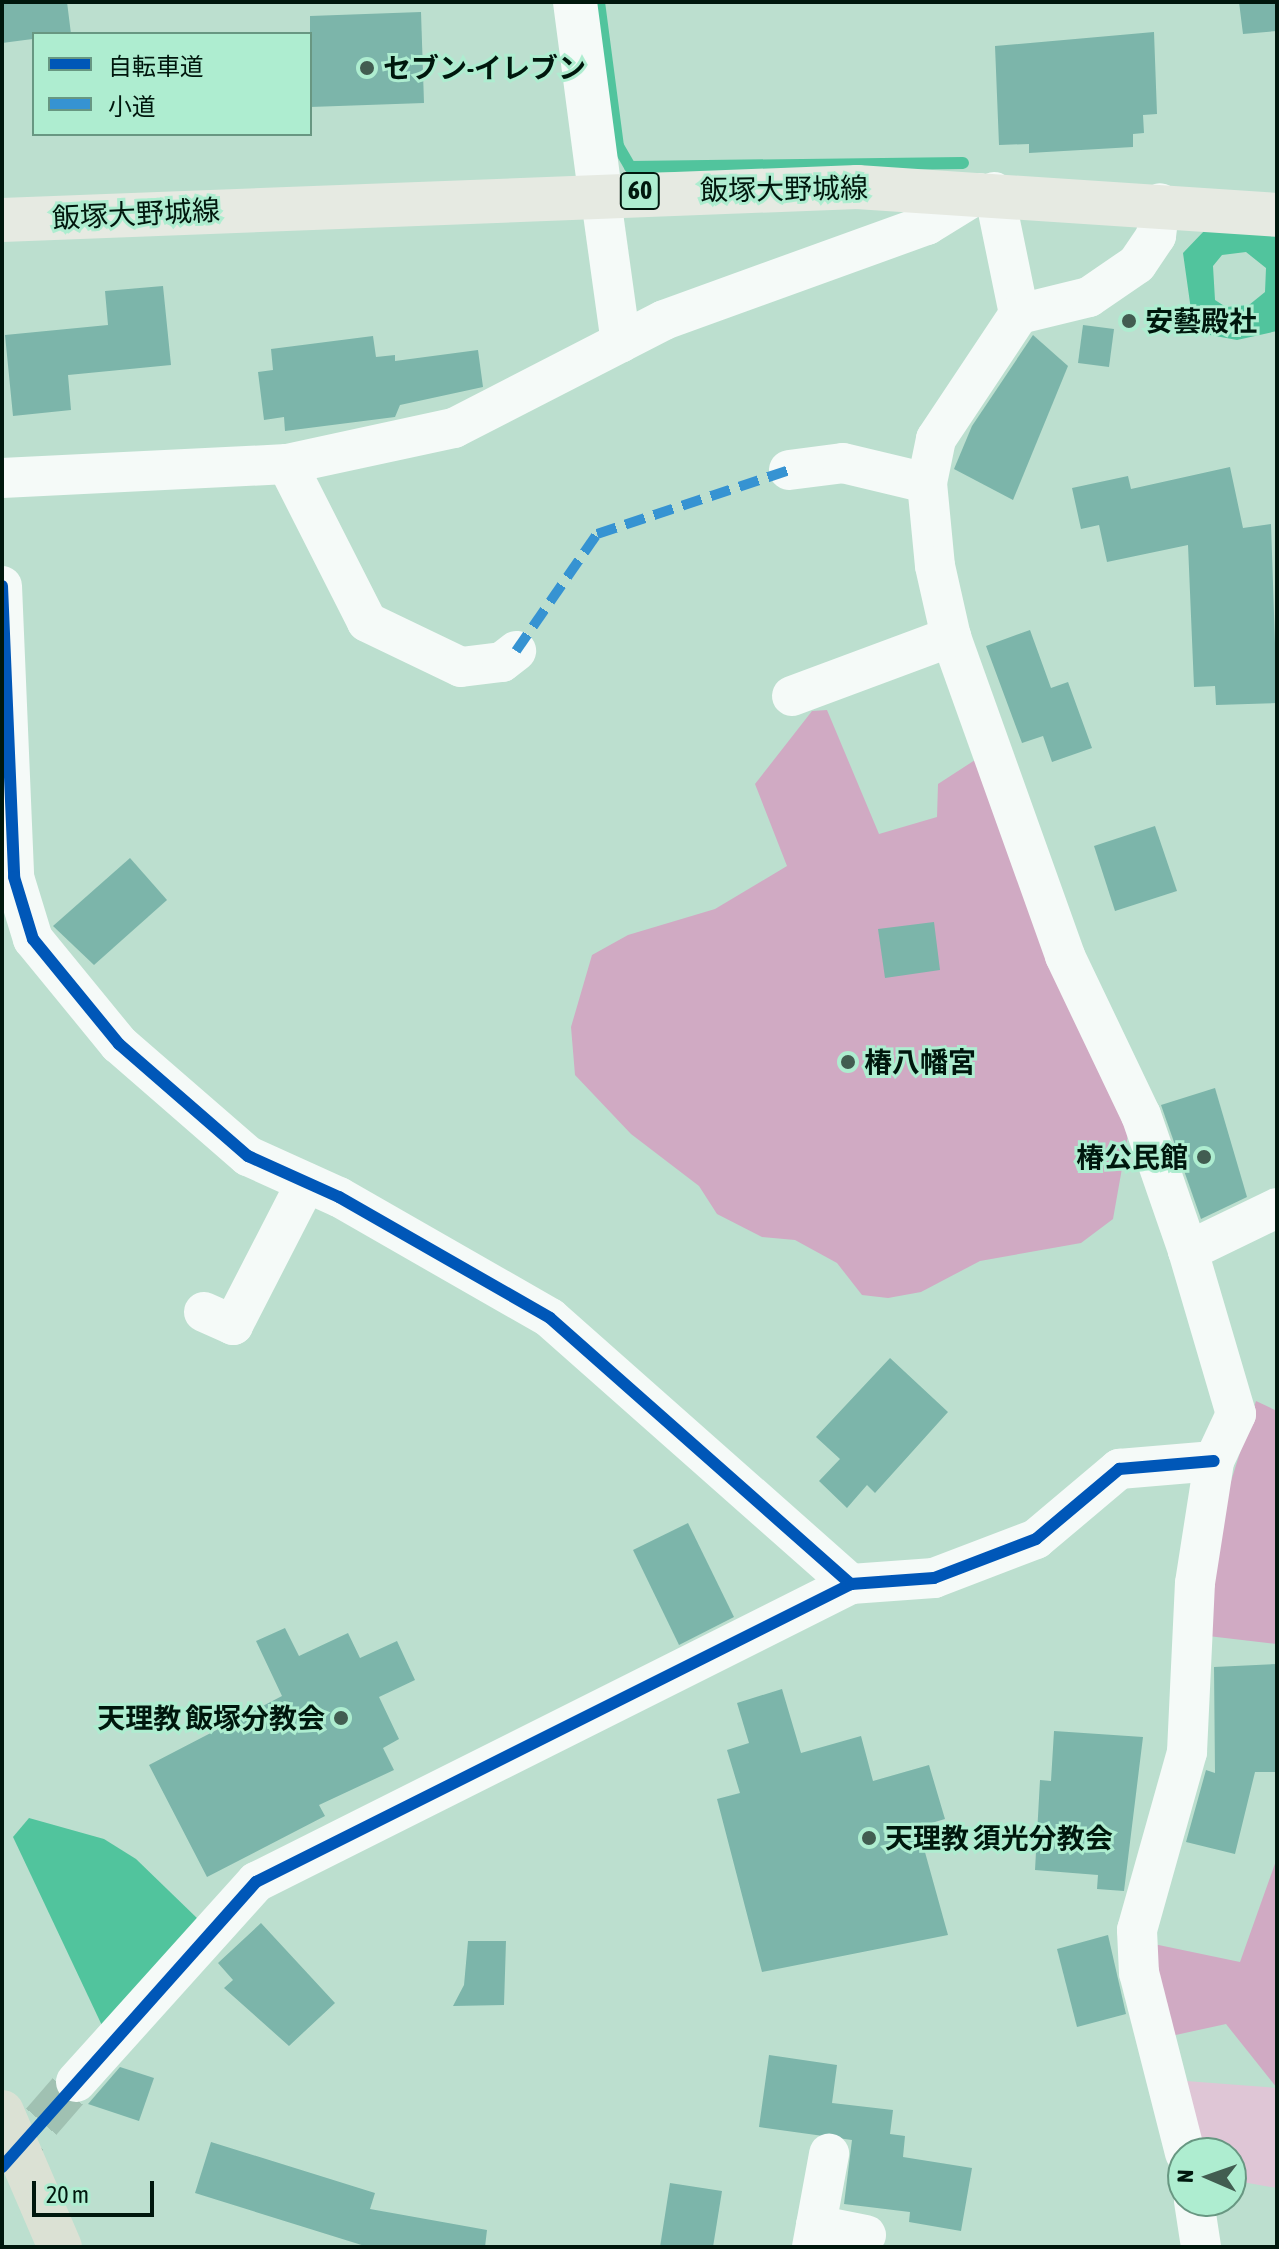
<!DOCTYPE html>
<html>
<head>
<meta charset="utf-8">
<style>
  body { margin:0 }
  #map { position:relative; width:1279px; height:2249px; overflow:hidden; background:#bcdfcf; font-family:"Asap Condensed","Noto Sans JP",sans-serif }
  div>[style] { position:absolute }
  .green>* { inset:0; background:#dfc6d6 }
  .forest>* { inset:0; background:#d0aac3 }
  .water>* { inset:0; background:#51c49d }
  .stream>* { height:12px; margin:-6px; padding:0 6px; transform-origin:6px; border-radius:6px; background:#51c49d }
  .building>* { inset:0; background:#7cb5aa }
  .street-tunnel>* { height:40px; margin-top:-20px; transform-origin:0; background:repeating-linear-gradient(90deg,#a0c1b2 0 40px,transparent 0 60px) }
  .street>* { height:40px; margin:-20px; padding:0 20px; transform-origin:20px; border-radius:20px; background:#f5faf8 }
  .secondary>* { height:44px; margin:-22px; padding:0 22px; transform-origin:22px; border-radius:22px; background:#f5faf8 }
  .primary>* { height:44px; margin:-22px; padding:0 22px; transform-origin:22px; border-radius:22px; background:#e6eae2 }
  .highway>* { height:44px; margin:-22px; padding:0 22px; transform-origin:22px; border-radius:22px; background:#dbe1d4 }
  .quiet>* { height:10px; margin-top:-5px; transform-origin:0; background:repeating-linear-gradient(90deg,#3693d2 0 20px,transparent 0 30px) }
  .cycleway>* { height:12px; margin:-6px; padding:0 6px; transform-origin:6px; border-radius:6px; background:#0057b8 }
  .dots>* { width:22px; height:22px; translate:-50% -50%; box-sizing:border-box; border:4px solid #aeedd0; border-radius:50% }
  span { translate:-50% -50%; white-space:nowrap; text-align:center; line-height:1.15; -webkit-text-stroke:6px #aeedd0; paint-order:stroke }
  .shield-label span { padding:2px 6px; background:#aeedd0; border:2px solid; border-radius:6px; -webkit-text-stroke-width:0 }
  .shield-label { font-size:26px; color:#00170d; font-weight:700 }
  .poi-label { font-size:28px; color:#00170d; font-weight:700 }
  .left { translate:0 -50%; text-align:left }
  .right { translate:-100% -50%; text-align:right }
  .street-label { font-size:28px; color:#00170d }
  .frame { position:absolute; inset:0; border:4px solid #00170d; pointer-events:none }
  .legend { position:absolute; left:32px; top:32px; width:280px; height:104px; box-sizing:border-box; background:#aeedd0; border:2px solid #689782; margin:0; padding:10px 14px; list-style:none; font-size:24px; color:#00170d }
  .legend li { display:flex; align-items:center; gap:16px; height:40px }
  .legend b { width:40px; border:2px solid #689782 }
  .north { position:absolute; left:1167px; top:2137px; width:80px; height:80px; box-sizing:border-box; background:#aeedd0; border:2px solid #689782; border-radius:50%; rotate:272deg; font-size:22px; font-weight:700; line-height:32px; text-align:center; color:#00170d }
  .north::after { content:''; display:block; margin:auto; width:28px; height:36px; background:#425d51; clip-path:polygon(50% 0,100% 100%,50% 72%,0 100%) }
  .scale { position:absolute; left:32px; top:2181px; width:122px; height:36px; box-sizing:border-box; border:4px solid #00170d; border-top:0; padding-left:10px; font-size:24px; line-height:28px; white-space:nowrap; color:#00170d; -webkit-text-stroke:6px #aeedd0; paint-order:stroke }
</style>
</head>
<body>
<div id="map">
  <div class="green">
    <div style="clip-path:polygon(1186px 2081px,1277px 2088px,1277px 2188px,1231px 2180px,1231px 2153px,1199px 2153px)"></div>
  </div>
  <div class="forest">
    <div style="clip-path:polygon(827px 710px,879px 834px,937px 817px,938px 784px,975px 760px,1132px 1112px,1113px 1219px,1081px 1243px,980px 1261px,921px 1292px,888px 1298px,862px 1295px,837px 1263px,795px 1240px,762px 1237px,717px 1214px,699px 1186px,631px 1134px,575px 1075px,571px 1027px,592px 955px,628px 935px,715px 909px,787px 866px,755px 784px,812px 711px)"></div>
    <div style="clip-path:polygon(1256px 1401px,1277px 1411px,1277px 1644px,1208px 1636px,1208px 1555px)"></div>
    <div style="clip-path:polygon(1277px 1858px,1277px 2088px,1226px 2024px,1171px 2036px,1149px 1943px,1240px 1962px)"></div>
  </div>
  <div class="water">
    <div style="clip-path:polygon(evenodd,1205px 230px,1277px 236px,1277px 331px,1237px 340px,1210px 335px,1191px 310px,1183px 253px,1205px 230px,1246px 252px,1266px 268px,1265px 292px,1249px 305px,1226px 307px,1215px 300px,1213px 266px,1222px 255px,1246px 252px)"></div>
    <div style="clip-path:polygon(29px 1818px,104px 1839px,136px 1859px,199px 1920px,106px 2034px,13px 1837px)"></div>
  </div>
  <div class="stream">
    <div style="left:599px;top:2px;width:145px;rotate:82.5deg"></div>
    <div style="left:618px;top:146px;width:24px;rotate:60deg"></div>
    <div style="left:630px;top:167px;width:333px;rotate:-0.7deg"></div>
  </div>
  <div class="building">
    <div style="clip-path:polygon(2px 2px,67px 2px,71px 34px,2px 43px)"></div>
    <div style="clip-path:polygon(1239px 2px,1277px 2px,1277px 31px,1243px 34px)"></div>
    <div style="clip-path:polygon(421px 12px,424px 103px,310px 107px,310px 16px)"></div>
    <div style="clip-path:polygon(1154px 32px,1157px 114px,1143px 115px,1144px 133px,1133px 134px,1133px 147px,1029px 153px,1029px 144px,999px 145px,995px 46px)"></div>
    <div style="clip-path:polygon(163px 286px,171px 365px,68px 375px,71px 410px,13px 416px,5px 335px,108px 325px,105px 291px)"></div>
    <div style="clip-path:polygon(1083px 325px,1114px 329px,1109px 367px,1078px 363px)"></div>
    <div style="clip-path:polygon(1033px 335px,1068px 366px,1013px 500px,954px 469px,972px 426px)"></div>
    <div style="clip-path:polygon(373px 336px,376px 357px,395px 355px,395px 361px,478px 350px,483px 387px,400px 405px,395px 417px,285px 431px,284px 417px,264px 420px,258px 372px,273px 370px,271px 349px)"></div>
    <div style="clip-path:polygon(1230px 467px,1243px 528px,1271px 524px,1277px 703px,1216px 705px,1215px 686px,1194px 687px,1188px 545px,1107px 562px,1099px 525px,1081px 529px,1072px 488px,1128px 476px,1131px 489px)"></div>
    <div style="clip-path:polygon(1030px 630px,1051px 688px,1068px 682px,1092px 748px,1052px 762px,1043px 736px,1022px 743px,986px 646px)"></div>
    <div style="clip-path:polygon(1155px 826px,1177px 891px,1115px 911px,1094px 846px)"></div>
    <div style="clip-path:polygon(130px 858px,167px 900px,94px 965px,53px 926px)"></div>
    <div style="clip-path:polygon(934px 922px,940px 970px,885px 978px,878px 929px)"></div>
    <div style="clip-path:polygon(1215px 1088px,1247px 1197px,1201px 1219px,1161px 1105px)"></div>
    <div style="clip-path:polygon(890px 1358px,948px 1412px,875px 1493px,867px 1485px,847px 1508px,819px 1481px,840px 1459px,816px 1437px)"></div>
    <div style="clip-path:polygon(688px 1523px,734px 1617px,679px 1645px,633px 1550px)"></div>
    <div style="clip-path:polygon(285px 1628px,299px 1656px,348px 1633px,360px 1658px,397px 1641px,415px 1680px,379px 1697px,399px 1739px,383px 1748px,394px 1770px,319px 1805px,325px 1816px,207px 1877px,149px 1765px,282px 1696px,256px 1641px)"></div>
    <div style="clip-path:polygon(1277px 1664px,1277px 1772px,1255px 1772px,1235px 1854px,1186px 1842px,1206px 1770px,1215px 1773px,1214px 1667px)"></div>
    <div style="clip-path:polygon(782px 1689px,801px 1753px,861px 1736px,873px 1781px,929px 1765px,945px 1819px,918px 1827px,948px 1935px,762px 1972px,717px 1799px,740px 1793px,727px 1750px,749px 1743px,737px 1703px)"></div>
    <div style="clip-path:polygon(1054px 1731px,1143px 1737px,1124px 1891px,1097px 1889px,1098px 1875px,1035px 1870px,1040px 1780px,1051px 1781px)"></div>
    <div style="clip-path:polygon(261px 1923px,335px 2003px,289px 2046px,224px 1988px,233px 1980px,218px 1963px)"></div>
    <div style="clip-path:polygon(1108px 1935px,1126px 2014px,1077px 2027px,1057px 1949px)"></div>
    <div style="clip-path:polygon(468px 1941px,506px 1941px,504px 2005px,453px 2006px,464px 1985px)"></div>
    <div style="clip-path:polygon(769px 2055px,837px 2065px,832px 2103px,893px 2110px,890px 2134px,905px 2136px,903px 2157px,972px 2168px,961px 2231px,909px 2222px,910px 2212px,844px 2204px,852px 2140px,759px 2127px)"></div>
    <div style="clip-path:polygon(120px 2067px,154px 2078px,139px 2121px,88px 2104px)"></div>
    <div style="clip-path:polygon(211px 2142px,375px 2193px,370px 2209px,487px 2230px,485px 2247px,368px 2247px,195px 2193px)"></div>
    <div style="clip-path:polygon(670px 2183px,722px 2191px,713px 2247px,660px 2247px)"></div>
  </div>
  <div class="street-tunnel">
    <div style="left:2px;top:2167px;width:113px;rotate:-49deg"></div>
  </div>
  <div class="street">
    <div style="left:600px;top:192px;width:152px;rotate:82.1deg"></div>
    <div style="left:994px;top:192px;width:125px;rotate:78.4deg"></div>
    <div style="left:1019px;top:314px;width:150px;rotate:123.6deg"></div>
    <div style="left:936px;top:439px;width:45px;rotate:101.6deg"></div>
    <div style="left:927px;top:483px;width:83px;rotate:84.5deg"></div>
    <div style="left:935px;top:566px;width:73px;rotate:77.3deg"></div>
    <div style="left:951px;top:637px;width:339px;rotate:70.3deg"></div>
    <div style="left:1065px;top:956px;width:176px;rotate:64.5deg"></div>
    <div style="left:1141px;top:1115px;width:144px;rotate:70.9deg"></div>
    <div style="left:1019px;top:314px;width:72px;rotate:-13.7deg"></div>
    <div style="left:1089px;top:297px;width:58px;rotate:-34.5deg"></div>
    <div style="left:1137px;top:264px;width:34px;rotate:-56deg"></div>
    <div style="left:1156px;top:236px;width:33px;rotate:-83deg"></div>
    <div style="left:287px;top:464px;width:177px;rotate:63.1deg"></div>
    <div style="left:367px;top:622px;width:104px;rotate:25.6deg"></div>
    <div style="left:461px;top:667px;width:41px;rotate:-7deg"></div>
    <div style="left:502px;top:662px;width:18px;rotate:-38deg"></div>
    <div style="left:789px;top:470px;width:54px;rotate:-7.4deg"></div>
    <div style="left:843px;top:463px;width:86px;rotate:13.4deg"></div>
    <div style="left:2px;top:478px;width:285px;rotate:-2.8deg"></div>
    <div style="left:287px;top:464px;width:171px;rotate:-12.2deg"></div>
    <div style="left:454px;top:428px;width:236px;rotate:-27.2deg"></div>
    <div style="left:664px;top:320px;width:280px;rotate:-19.9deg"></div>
    <div style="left:927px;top:225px;width:61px;rotate:-31.6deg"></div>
    <div style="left:2px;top:586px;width:291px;rotate:87.6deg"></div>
    <div style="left:14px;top:877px;width:65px;rotate:73deg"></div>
    <div style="left:33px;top:939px;width:136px;rotate:50.7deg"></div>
    <div style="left:119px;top:1044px;width:171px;rotate:41deg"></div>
    <div style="left:248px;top:1156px;width:100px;rotate:24.3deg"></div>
    <div style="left:339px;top:1197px;width:243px;rotate:29.8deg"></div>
    <div style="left:550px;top:1318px;width:402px;rotate:41.5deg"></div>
    <div style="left:792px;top:696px;width:170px;rotate:-20.4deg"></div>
    <div style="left:204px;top:1312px;width:32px;rotate:24deg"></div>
    <div style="left:233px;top:1325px;width:160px;rotate:-62.8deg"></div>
    <div style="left:76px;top:2082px;width:269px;rotate:-48deg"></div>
    <div style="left:256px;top:1882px;width:665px;rotate:-26.6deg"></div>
    <div style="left:851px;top:1584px;width:83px;rotate:-4.1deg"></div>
    <div style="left:934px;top:1578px;width:109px;rotate:-20.9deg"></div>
    <div style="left:1036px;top:1539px;width:109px;rotate:-40.1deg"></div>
    <div style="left:1119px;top:1469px;width:95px;rotate:-4.8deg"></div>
    <div style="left:1185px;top:2153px;width:186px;rotate:-104.3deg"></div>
    <div style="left:1139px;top:1973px;width:43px;rotate:-92.7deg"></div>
    <div style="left:1137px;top:1930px;width:185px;rotate:-74.3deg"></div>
    <div style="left:1187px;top:1752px;width:169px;rotate:-87.3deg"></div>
    <div style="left:1195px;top:1583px;width:123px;rotate:-81.1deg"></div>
    <div style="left:1214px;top:1461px;width:52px;rotate:-64.9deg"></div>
    <div style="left:1236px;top:1414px;width:170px;rotate:-106.4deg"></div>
    <div style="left:1188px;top:1251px;width:99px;rotate:-25.8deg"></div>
    <div style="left:1194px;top:2201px;width:47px;rotate:81.3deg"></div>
    <div style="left:816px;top:2225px;width:51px;rotate:11.3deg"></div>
    <div style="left:812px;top:2247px;width:95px;rotate:-79.6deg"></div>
  </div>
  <div class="secondary">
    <div style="left:575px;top:2px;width:192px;rotate:82.5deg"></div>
  </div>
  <div class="primary">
    <div style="left:2px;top:220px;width:856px;rotate:-2.21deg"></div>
    <div style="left:857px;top:187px;width:421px;rotate:3.8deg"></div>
  </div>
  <div class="highway">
    <div style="left:2px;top:2112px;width:147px;rotate:66.8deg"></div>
  </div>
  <div class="quiet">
    <div style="left:516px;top:651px;width:142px;rotate:-55.3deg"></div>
    <div style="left:597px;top:534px;width:202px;rotate:-18.4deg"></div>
  </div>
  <div class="cycleway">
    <div style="left:2px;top:586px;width:291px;rotate:87.6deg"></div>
    <div style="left:14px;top:877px;width:65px;rotate:73deg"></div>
    <div style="left:33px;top:939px;width:136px;rotate:50.7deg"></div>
    <div style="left:119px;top:1044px;width:171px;rotate:41deg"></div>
    <div style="left:248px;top:1156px;width:100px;rotate:24.3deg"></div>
    <div style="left:339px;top:1197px;width:243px;rotate:29.8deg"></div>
    <div style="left:550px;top:1318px;width:402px;rotate:41.5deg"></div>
    <div style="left:2px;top:2167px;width:382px;rotate:-48.3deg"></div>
    <div style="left:256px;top:1882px;width:665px;rotate:-26.6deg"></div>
    <div style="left:851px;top:1584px;width:83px;rotate:-4.1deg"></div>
    <div style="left:934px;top:1578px;width:109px;rotate:-20.9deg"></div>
    <div style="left:1036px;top:1539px;width:109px;rotate:-40.1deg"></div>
    <div style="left:1119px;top:1469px;width:95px;rotate:-4.8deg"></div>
  </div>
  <div class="dots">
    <div style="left:367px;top:68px;background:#425d51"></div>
    <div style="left:1129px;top:321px;background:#425d51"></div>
    <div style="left:848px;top:1062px;background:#425d51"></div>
    <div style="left:1204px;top:1157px;background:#425d51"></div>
    <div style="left:341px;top:1718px;background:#425d51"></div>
    <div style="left:869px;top:1838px;background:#425d51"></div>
  </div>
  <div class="shield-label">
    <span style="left:640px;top:191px">60</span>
  </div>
  <div class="poi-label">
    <span class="left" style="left:383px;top:68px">セブン-イレブン</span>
    <span class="left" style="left:1145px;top:321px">安藝殿社</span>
    <span class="left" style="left:864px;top:1062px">椿八幡宮</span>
    <span class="right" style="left:1188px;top:1157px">椿公民館</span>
    <span class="right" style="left:325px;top:1718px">天理教 飯塚分教会</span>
    <span class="left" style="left:885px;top:1838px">天理教 須光分教会</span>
  </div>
  <div class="street-label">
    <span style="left:784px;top:189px;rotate:-1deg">飯塚大野城線</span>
    <span style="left:136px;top:214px;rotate:-3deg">飯塚大野城線</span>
  </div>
  <div class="frame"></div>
  <ul class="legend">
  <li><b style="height:10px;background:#0057b8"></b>自転車道</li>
  <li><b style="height:10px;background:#3693d2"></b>小道</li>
  </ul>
  <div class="north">N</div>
  <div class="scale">20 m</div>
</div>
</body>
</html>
